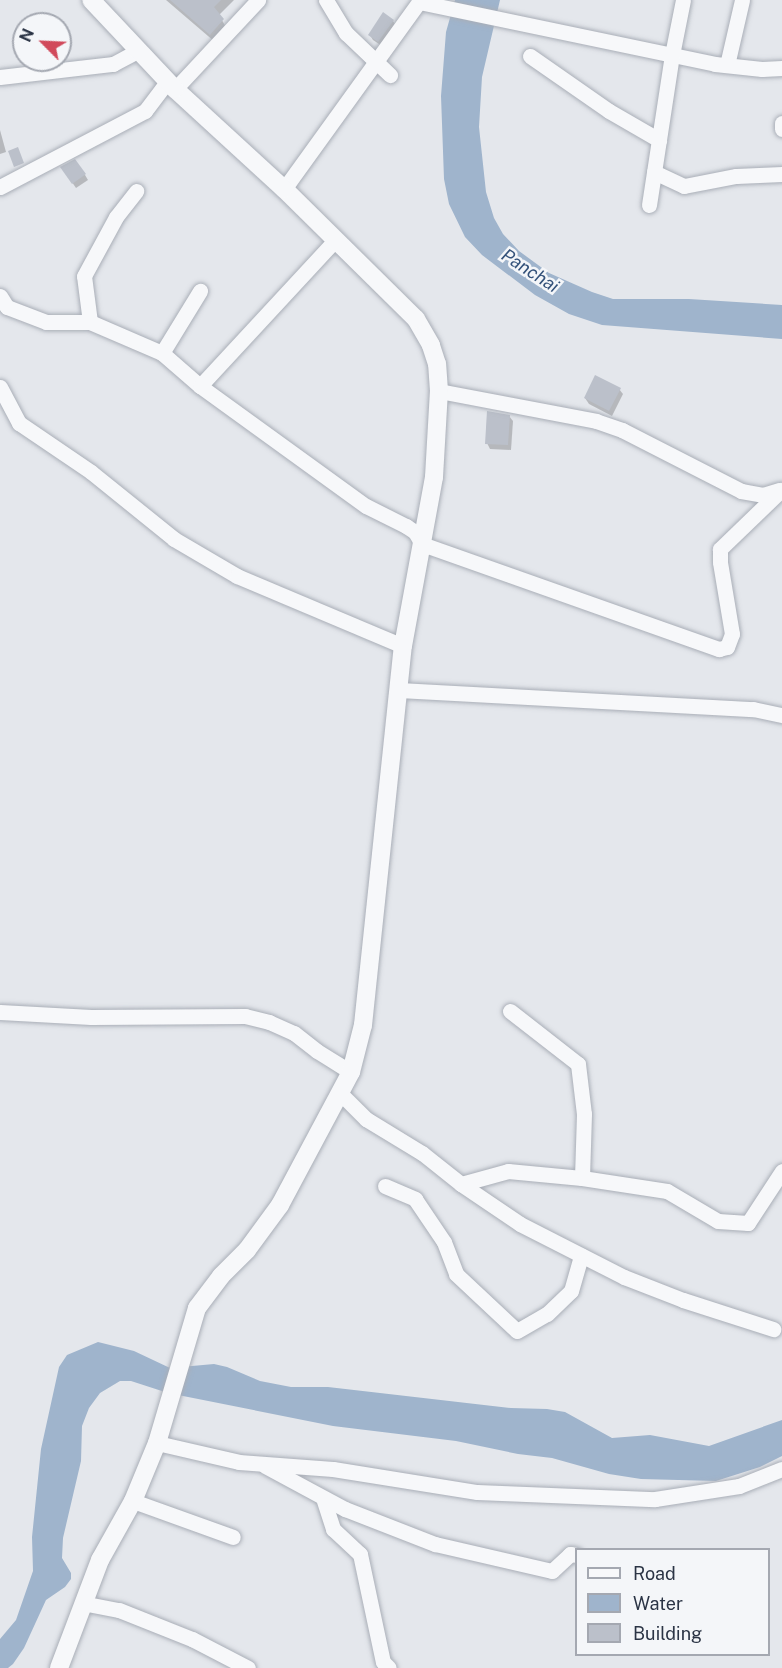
<!DOCTYPE html>
<html>
<head>
<meta charset="utf-8">
<style>
  body { margin:0 }
  #map { position:relative; width:782px; height:1668px; overflow:hidden; background:#e4e7ec; font-family:"Public Sans",sans-serif }
  div>[style] { position:absolute }
  .water>* { inset:0; background:#9fb4cc }
  .shadow>* { inset:0; background:#0003 }
  .building>* { inset:0; background:#bbc0ca }
  .roads { filter:drop-shadow(0 0 2px #a9aeb7) drop-shadow(0 0 2px #a9aeb7) }
  .minor>* { height:15px; margin:-7.5px; padding:0 7.5px; transform-origin:7.5px; border-radius:7.5px; background:#f7f8fa }
  .tertiary>* { height:18px; margin:-9px; padding:0 9px; transform-origin:9px; border-radius:9px; background:#f7f8fa }
  span { translate:-50% -50%; white-space:nowrap; text-align:center; line-height:1.15; -webkit-text-stroke:5px #f4f6f9; paint-order:stroke }
  .water-label { font-size:18px; color:#34527a; font-style:italic }
  .legend { position:absolute; left:575px; top:1548px; width:195px; height:108px; box-sizing:border-box; background:#f4f6f9; border:2px solid #a4a8b1; margin:0; padding:8px 10px; list-style:none; font-size:18px; color:#2b3445 }
  .legend li { display:flex; align-items:center; gap:12px; height:30px }
  .legend b { width:30px; border:2px solid #a4a8b1 }
  .north { position:absolute; left:12px; top:12px; width:60px; height:60px; box-sizing:border-box; background:#f4f6f9; border:2px solid #a4a8b1; border-radius:50%; rotate:294deg; font-size:16px; font-weight:700; line-height:24px; text-align:center; color:#2b3445 }
  .north::after { content:''; display:block; margin:auto; width:21px; height:27px; background:#d1495b; clip-path:polygon(50% 0,100% 100%,50% 72%,0 100%) }
</style>
</head>
<body>
<div id="map">
  <div class="water">
    <div style="clip-path:polygon(455px 0,500px 0,482px 77px,479px 127px,486px 192px,494px 218px,503px 234px,519px 251px,549px 273px,592px 292px,613px 299px,689px 299px,782px 305px,782px 339px,602px 325px,569px 314px,535px 295px,482px 255px,465px 237px,449px 204px,444px 179px,441px 96px,446px 32px)"></div>
    <div style="clip-path:polygon(98px 1342px,134px 1351px,170px 1368px,214px 1364px,227px 1367px,260px 1381px,291px 1387px,328px 1387px,511px 1408px,547px 1409px,565px 1412px,612px 1438px,650px 1435px,709px 1446px,782px 1420px,782px 1456px,760px 1467px,716px 1481px,641px 1479px,609px 1474px,552px 1458px,518px 1454px,456px 1441px,333px 1426px,168px 1393px,131px 1381px,120px 1381px,100px 1393px,89px 1408px,82px 1426px,81px 1461px,63px 1538px,62px 1558px,71px 1573px,71px 1579px,65px 1587px,46px 1600px,24px 1648px,13px 1664px,8px 1668px,0 1668px,0 1639px,16px 1620px,33px 1571px,32px 1537px,41px 1449px,59px 1367px,67px 1355px)"></div>
  </div>
  <div class="shadow">
    <div style="clip-path:polygon(166px 0,234px 0,219px 15px,227px 29px,215px 42px)"></div>
    <div style="clip-path:polygon(393px 21px,396px 26px,382px 46px,373px 40px,370px 35px)"></div>
    <div style="clip-path:polygon(0 130px,6px 152px,0 154px)"></div>
    <div style="clip-path:polygon(65px 172px,85px 175px,88px 180px,76px 188px)"></div>
    <div style="clip-path:polygon(619px 389px,623px 394px,612px 416px,589px 404px,585px 398px)"></div>
    <div style="clip-path:polygon(509px 416px,513px 421px,511px 450px,490px 449px,487px 443px)"></div>
  </div>
  <div class="building">
    <div style="clip-path:polygon(170px 0,221px 0,214px 7px,224px 19px,210px 35px)"></div>
    <div style="clip-path:polygon(383px 12px,394px 20px,378px 42px,368px 35px)"></div>
    <div style="clip-path:polygon(18px 147px,24px 163px,14px 167px,8px 151px)"></div>
    <div style="clip-path:polygon(75px 159px,86px 174px,72px 184px,60px 167px)"></div>
    <div style="clip-path:polygon(595px 375px,621px 388px,609px 411px,584px 398px)"></div>
    <div style="clip-path:polygon(487px 411px,510px 415px,508px 445px,485px 444px)"></div>
  </div>
  <div class="roads">
    <div class="minor">
      <div style="left:326px;top:0;width:39px;rotate:59deg"></div>
      <div style="left:346px;top:33px;width:61px;rotate:43.7deg"></div>
      <div style="left:530px;top:56px;width:96px;rotate:34.8deg"></div>
      <div style="left:609px;top:111px;width:58px;rotate:30.1deg"></div>
      <div style="left:727px;top:65px;width:67px;rotate:-77deg"></div>
      <div style="left:0;top:77px;width:114px;rotate:-6.6deg"></div>
      <div style="left:113px;top:64px;width:30px;rotate:-28deg"></div>
      <div style="left:175px;top:89px;width:122px;rotate:-47deg"></div>
      <div style="left:782px;top:129px;width:6px;rotate:-90deg"></div>
      <div style="left:654px;top:172px;width:33px;rotate:25deg"></div>
      <div style="left:684px;top:186px;width:53px;rotate:-10.9deg"></div>
      <div style="left:736px;top:176px;width:46px;rotate:-2.5deg"></div>
      <div style="left:0;top:187px;width:164px;rotate:-27.7deg"></div>
      <div style="left:145px;top:111px;width:38px;rotate:-53deg"></div>
      <div style="left:284px;top:189px;width:231px;rotate:-54.2deg"></div>
      <div style="left:419px;top:2px;width:302px;rotate:11.8deg"></div>
      <div style="left:715px;top:64px;width:47px;rotate:6.1deg"></div>
      <div style="left:762px;top:69px;width:20px;rotate:-3deg"></div>
      <div style="left:649px;top:205px;width:152px;rotate:-81.3deg"></div>
      <div style="left:672px;top:55px;width:56px;rotate:-78.7deg"></div>
      <div style="left:0;top:296px;width:13px;rotate:58deg"></div>
      <div style="left:7px;top:307px;width:42px;rotate:21deg"></div>
      <div style="left:46px;top:322px;width:44px"></div>
      <div style="left:90px;top:322px;width:78px;rotate:23.3deg"></div>
      <div style="left:162px;top:353px;width:50px;rotate:41deg"></div>
      <div style="left:200px;top:386px;width:205px;rotate:35.9deg"></div>
      <div style="left:366px;top:506px;width:45px;rotate:26.6deg"></div>
      <div style="left:406px;top:526px;width:11px;rotate:34deg"></div>
      <div style="left:415px;top:532px;width:14px;rotate:60deg"></div>
      <div style="left:422px;top:544px;width:315px;rotate:19.5deg"></div>
      <div style="left:719px;top:649px;width:8px;rotate:-14deg"></div>
      <div style="left:727px;top:647px;width:14px;rotate:-69deg"></div>
      <div style="left:732px;top:634px;width:73px;rotate:-99.5deg"></div>
      <div style="left:720px;top:562px;width:13px;rotate:-90deg"></div>
      <div style="left:720px;top:549px;width:85px;rotate:-44deg"></div>
      <div style="left:90px;top:322px;width:46px;rotate:-97.4deg"></div>
      <div style="left:84px;top:276px;width:67px;rotate:-61.5deg"></div>
      <div style="left:116px;top:217px;width:33px;rotate:-52deg"></div>
      <div style="left:162px;top:353px;width:73px;rotate:-58.5deg"></div>
      <div style="left:200px;top:386px;width:200px;rotate:-47.2deg"></div>
      <div style="left:0;top:387px;width:41px;rotate:62.2deg"></div>
      <div style="left:19px;top:423px;width:87px;rotate:34.2deg"></div>
      <div style="left:91px;top:472px;width:107px;rotate:38.9deg"></div>
      <div style="left:174px;top:539px;width:73px;rotate:30.4deg"></div>
      <div style="left:237px;top:576px;width:180px;rotate:22.9deg"></div>
      <div style="left:439px;top:391px;width:160px;rotate:10.8deg"></div>
      <div style="left:596px;top:421px;width:28px;rotate:19deg"></div>
      <div style="left:622px;top:430px;width:134px;rotate:27.1deg"></div>
      <div style="left:741px;top:491px;width:22px;rotate:10deg"></div>
      <div style="left:763px;top:495px;width:17px;rotate:-17deg"></div>
      <div style="left:399px;top:690px;width:355px;rotate:3.1deg"></div>
      <div style="left:753px;top:709px;width:30px;rotate:12deg"></div>
      <div style="left:510px;top:1011px;width:86px;rotate:37.9deg"></div>
      <div style="left:578px;top:1064px;width:50px;rotate:83.2deg"></div>
      <div style="left:584px;top:1114px;width:64px;rotate:91.8deg"></div>
      <div style="left:0;top:1012px;width:91px;rotate:3.1deg"></div>
      <div style="left:91px;top:1017px;width:154px;rotate:-0.4deg"></div>
      <div style="left:245px;top:1016px;width:25px;rotate:14deg"></div>
      <div style="left:269px;top:1022px;width:27px;rotate:24deg"></div>
      <div style="left:294px;top:1033px;width:29px;rotate:38deg"></div>
      <div style="left:317px;top:1051px;width:40px;rotate:32deg"></div>
      <div style="left:340px;top:1093px;width:37px;rotate:45deg"></div>
      <div style="left:366px;top:1119px;width:66px;rotate:31.3deg"></div>
      <div style="left:422px;top:1153px;width:50px;rotate:38.5deg"></div>
      <div style="left:461px;top:1184px;width:71px;rotate:34.1deg"></div>
      <div style="left:520px;top:1224px;width:117px;rotate:27deg"></div>
      <div style="left:624px;top:1277px;width:63px;rotate:21.3deg"></div>
      <div style="left:683px;top:1300px;width:95px;rotate:17.9deg"></div>
      <div style="left:461px;top:1184px;width:49px;rotate:-15.5deg"></div>
      <div style="left:508px;top:1171px;width:74px;rotate:5.4deg"></div>
      <div style="left:582px;top:1178px;width:86px;rotate:8.7deg"></div>
      <div style="left:667px;top:1191px;width:59px;rotate:30.5deg"></div>
      <div style="left:718px;top:1221px;width:30px;rotate:4deg"></div>
      <div style="left:748px;top:1223px;width:62px;rotate:-56.8deg"></div>
      <div style="left:385px;top:1186px;width:33px;rotate:23deg"></div>
      <div style="left:415px;top:1199px;width:52px;rotate:56deg"></div>
      <div style="left:444px;top:1242px;width:34px;rotate:69deg"></div>
      <div style="left:456px;top:1274px;width:83px;rotate:43.1deg"></div>
      <div style="left:517px;top:1331px;width:34px;rotate:-30deg"></div>
      <div style="left:547px;top:1314px;width:33px;rotate:-44deg"></div>
      <div style="left:571px;top:1291px;width:37px;rotate:-74deg"></div>
      <div style="left:157px;top:1443px;width:84px;rotate:13deg"></div>
      <div style="left:239px;top:1462px;width:94px;rotate:4.3deg"></div>
      <div style="left:333px;top:1469px;width:146px;rotate:9.1deg"></div>
      <div style="left:477px;top:1492px;width:178px;rotate:2.3deg"></div>
      <div style="left:655px;top:1499px;width:85px;rotate:-8.8deg"></div>
      <div style="left:739px;top:1486px;width:46px;rotate:-21.6deg"></div>
      <div style="left:265px;top:1466px;width:91px;rotate:28.3deg"></div>
      <div style="left:345px;top:1509px;width:97px;rotate:21.3deg"></div>
      <div style="left:435px;top:1544px;width:120px;rotate:13deg"></div>
      <div style="left:552px;top:1571px;width:25px;rotate:-43deg"></div>
      <div style="left:570px;top:1554px;width:6px;rotate:9deg"></div>
      <div style="left:323px;top:1498px;width:33px;rotate:72deg"></div>
      <div style="left:333px;top:1529px;width:37px;rotate:43deg"></div>
      <div style="left:360px;top:1554px;width:110px;rotate:78deg"></div>
      <div style="left:383px;top:1662px;width:8px;rotate:45deg"></div>
      <div style="left:133px;top:1501px;width:106px;rotate:19.8deg"></div>
      <div style="left:82px;top:1603px;width:38px;rotate:11deg"></div>
      <div style="left:119px;top:1610px;width:79px;rotate:21.7deg"></div>
      <div style="left:192px;top:1639px;width:63px;rotate:27.4deg"></div>
    </div>
    <div class="tertiary">
      <div style="left:59px;top:1668px;width:116px;rotate:-69.2deg"></div>
      <div style="left:100px;top:1560px;width:68px;rotate:-60.8deg"></div>
      <div style="left:133px;top:1501px;width:63px;rotate:-67.5deg"></div>
      <div style="left:157px;top:1443px;width:141px;rotate:-73.5deg"></div>
      <div style="left:197px;top:1308px;width:40px;rotate:-53deg"></div>
      <div style="left:221px;top:1276px;width:37px;rotate:-45deg"></div>
      <div style="left:247px;top:1250px;width:56px;rotate:-53.7deg"></div>
      <div style="left:280px;top:1205px;width:151px;rotate:-61.9deg"></div>
      <div style="left:351px;top:1072px;width:49px;rotate:-75.7deg"></div>
      <div style="left:363px;top:1025px;width:381px;rotate:-84deg"></div>
      <div style="left:403px;top:646px;width:172px;rotate:-79.6deg"></div>
      <div style="left:434px;top:477px;width:86px;rotate:-86.7deg"></div>
      <div style="left:439px;top:391px;width:27px;rotate:-94deg"></div>
      <div style="left:437px;top:364px;width:20px;rotate:-108deg"></div>
      <div style="left:431px;top:345px;width:30px;rotate:-120deg"></div>
      <div style="left:416px;top:319px;width:185px;rotate:-135.4deg"></div>
      <div style="left:284px;top:189px;width:148px;rotate:-137.5deg"></div>
      <div style="left:175px;top:89px;width:122px;rotate:-133.3deg"></div>
    </div>
  </div>
  <div class="water-label">
    <span style="left:530px;top:271px;rotate:33deg">Panchai</span>
  </div>
  <ul class="legend">
  <li><b style="height:8px;background:#f7f8fa"></b>Road</li>
  <li><b style="height:16px;background:#9fb4cc"></b>Water</li>
  <li><b style="height:16px;background:#bbc0ca"></b>Building</li>
  </ul>
  <div class="north">N</div>
</div>
</body>
</html>
